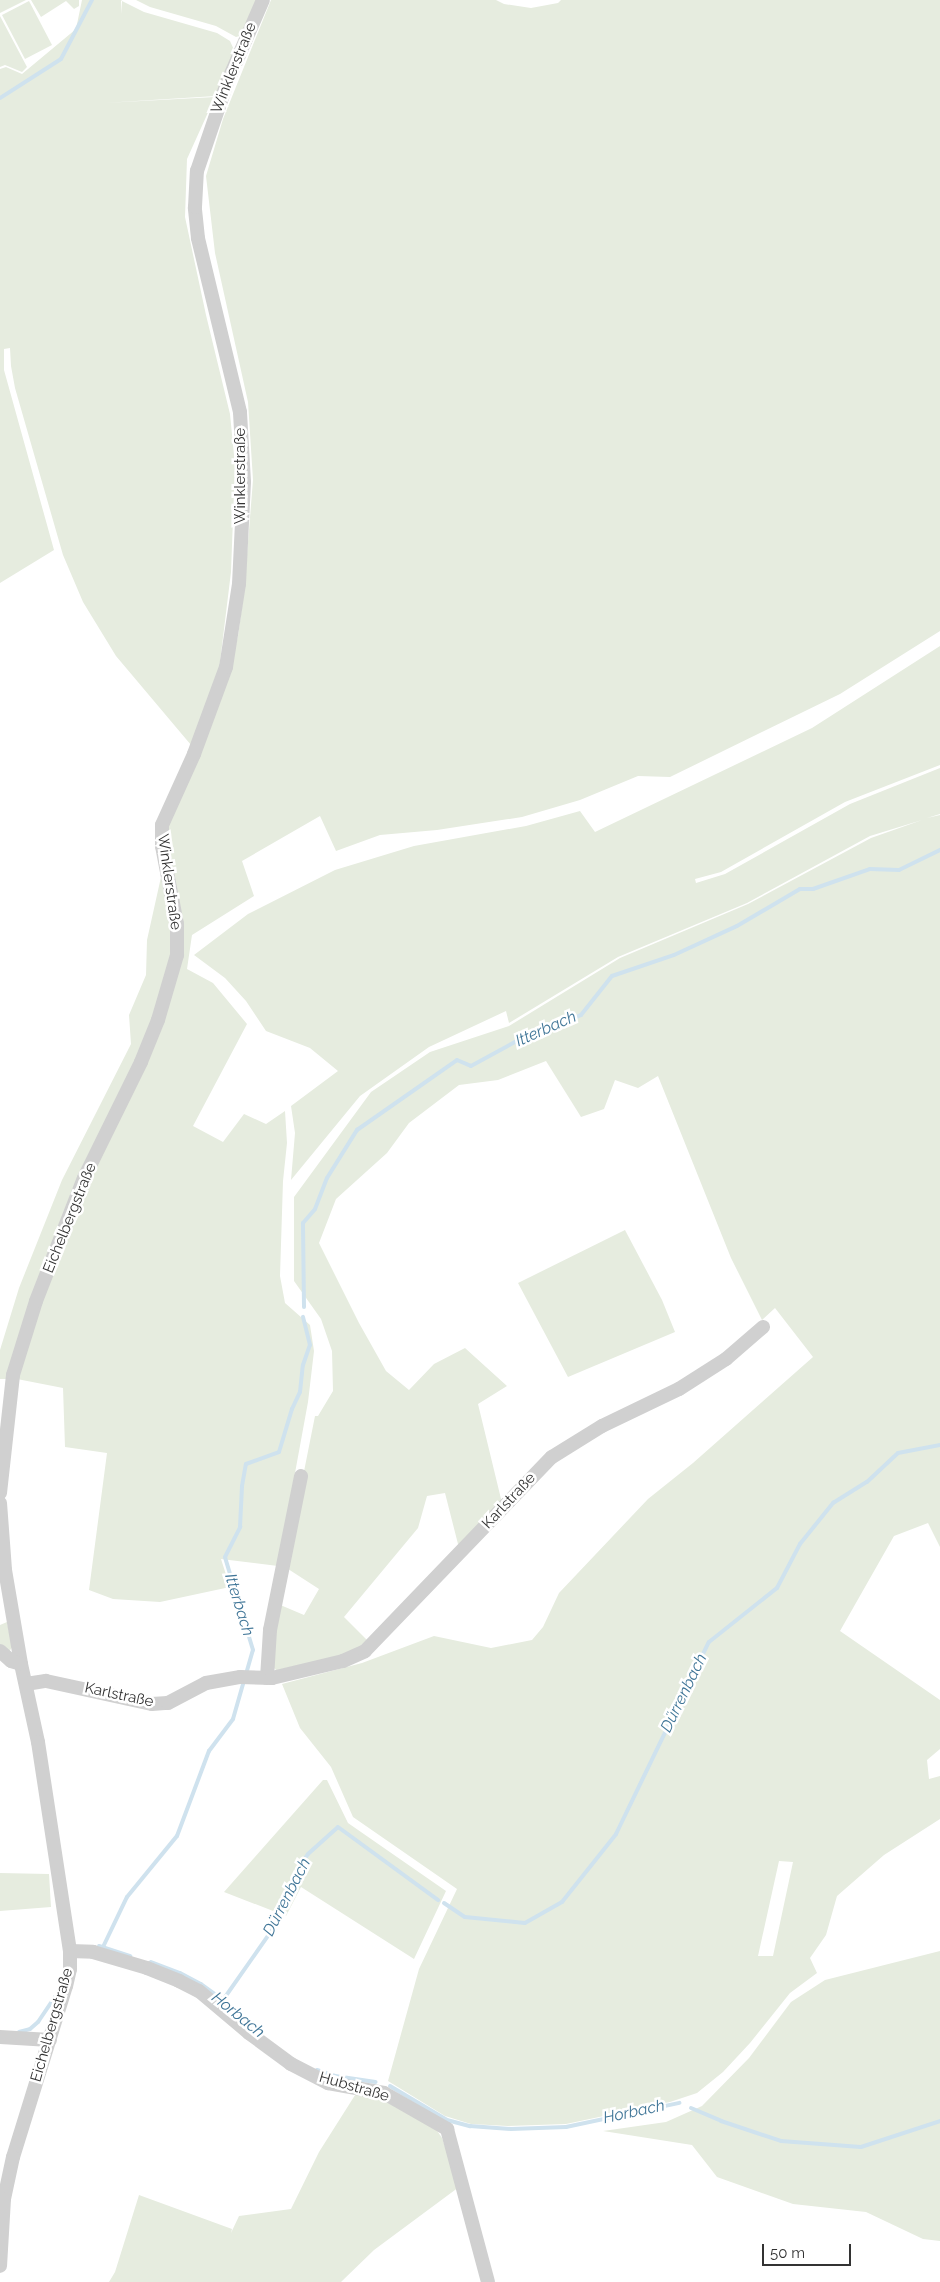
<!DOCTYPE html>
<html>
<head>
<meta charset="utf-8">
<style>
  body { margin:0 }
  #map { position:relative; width:940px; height:2282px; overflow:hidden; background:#fff; font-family:Raleway,sans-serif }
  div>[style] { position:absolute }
  .green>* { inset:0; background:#e6ecdf }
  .stream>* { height:4px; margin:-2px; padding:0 2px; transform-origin:2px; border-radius:2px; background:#cfe2ee }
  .minor>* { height:14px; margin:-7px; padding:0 7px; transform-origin:7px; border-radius:7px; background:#d0d0d0 }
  span { translate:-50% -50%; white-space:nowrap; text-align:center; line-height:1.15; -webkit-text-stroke:5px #fff; paint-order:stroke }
  .street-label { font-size:15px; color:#333 }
  .water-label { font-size:16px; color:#3f7597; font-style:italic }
  .scale { position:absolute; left:762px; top:2244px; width:89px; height:22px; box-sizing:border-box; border:2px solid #333; border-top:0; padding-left:6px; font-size:15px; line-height:18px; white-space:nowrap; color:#333; -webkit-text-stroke:4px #fff; paint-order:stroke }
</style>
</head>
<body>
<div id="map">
  <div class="green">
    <div style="clip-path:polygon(0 0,26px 0,0 13px)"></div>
    <div style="clip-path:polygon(31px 0,79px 0,79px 6px,74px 9px,66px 1px,41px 17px)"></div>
    <div style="clip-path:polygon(82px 0,122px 0,121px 1px,122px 14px,122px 1px,144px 12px,217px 33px,230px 41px,235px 52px,216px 96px,104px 103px,215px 97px,187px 159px,185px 217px,206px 315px,230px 414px,235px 465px,231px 572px,219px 670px,191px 745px,116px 656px,83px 602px,63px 555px,15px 388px,11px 366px,10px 348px,4px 349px,4px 370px,54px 550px,0 583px,0 69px,6px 67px,22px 74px,76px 29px)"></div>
    <div style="clip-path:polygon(136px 0,258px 0,243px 35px,236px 37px,216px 26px,150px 7px)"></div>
    <div style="clip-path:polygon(271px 0,496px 0,504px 4px,531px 8px,558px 3px,561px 0,940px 0,940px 631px,840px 694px,670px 777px,638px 776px,580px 800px,522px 817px,437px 830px,380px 835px,336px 851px,320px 816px,242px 861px,254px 896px,192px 935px,187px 969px,213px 983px,247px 1024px,193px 1126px,223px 1142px,244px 1114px,266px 1124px,285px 1111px,287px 1143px,283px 1181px,280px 1276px,285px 1303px,310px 1325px,314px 1351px,308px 1402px,278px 1566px,221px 1559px,230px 1587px,160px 1602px,113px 1599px,89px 1590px,107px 1453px,65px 1447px,63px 1388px,17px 1379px,0 1379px,0 1350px,19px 1288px,62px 1180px,131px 1044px,129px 1015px,146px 975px,147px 940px,169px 841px,169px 823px,225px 688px,238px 636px,244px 592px,253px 480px,248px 402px,215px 253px,206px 176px,223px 119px)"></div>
    <div style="clip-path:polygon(29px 1px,52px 45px,25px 59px,2px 15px)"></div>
    <div style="clip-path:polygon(0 16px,27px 67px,22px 72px,5px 65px,0 67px)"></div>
    <div style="clip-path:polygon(evenodd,940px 646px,940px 765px,845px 802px,721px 872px,695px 879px,696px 883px,725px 874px,850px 804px,940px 768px,940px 814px,927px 818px,940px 815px,940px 1547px,928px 1523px,894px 1536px,840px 1631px,940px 1700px,940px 1749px,927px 1760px,929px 1779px,940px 1776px,940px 1819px,884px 1855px,837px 1896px,826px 1935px,810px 1958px,817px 1973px,790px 1993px,750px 2043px,723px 2072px,697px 2093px,670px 2102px,566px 2124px,508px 2126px,471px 2124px,445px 2116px,388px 2081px,419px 1969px,457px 1889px,353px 1817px,331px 1767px,300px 1728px,282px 1684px,362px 1663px,434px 1636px,491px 1648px,532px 1640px,543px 1627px,559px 1593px,648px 1499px,693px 1463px,813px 1357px,775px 1308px,762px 1320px,731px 1258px,658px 1076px,638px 1088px,615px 1080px,604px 1109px,581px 1117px,546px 1061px,498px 1080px,459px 1085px,409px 1123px,387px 1153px,336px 1199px,319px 1243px,359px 1323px,386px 1371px,409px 1390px,434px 1364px,465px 1348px,507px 1386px,478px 1404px,502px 1503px,459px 1548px,445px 1493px,427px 1496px,418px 1528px,344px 1617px,367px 1640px,358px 1648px,332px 1659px,277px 1671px,271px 1665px,278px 1604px,304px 1615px,319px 1589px,285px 1567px,315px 1416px,318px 1416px,333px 1391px,332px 1351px,321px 1319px,294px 1281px,294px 1197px,371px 1092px,430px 1052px,509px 1026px,620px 958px,748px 904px,871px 838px,922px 820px,870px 836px,747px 903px,618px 957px,509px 1023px,506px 1011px,429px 1047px,360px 1096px,291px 1180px,295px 1133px,291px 1106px,338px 1071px,310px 1048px,266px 1031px,246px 1001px,225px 978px,194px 955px,248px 914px,335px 870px,414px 846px,526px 826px,580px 811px,595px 832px,812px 728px,940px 646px,779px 1861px,793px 1862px,773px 1956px,758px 1956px,779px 1861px)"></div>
    <div style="clip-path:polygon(625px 1230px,662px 1300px,675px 1332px,568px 1377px,518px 1283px)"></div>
    <div style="clip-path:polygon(7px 1622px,12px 1647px,9px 1652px,0 1646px,0 1625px)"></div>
    <div style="clip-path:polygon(323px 1780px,327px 1780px,348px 1823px,446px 1891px,414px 1959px,301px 1887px,286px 1916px,224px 1892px)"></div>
    <div style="clip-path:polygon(0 1873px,49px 1874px,51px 1907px,0 1911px)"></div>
    <div style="clip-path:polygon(940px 1951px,940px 2241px,923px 2239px,866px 2212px,793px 2204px,717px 2177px,692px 2145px,603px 2131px,666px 2122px,702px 2106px,749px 2058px,791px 2002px,825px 1980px)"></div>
    <div style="clip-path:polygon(357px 2092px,396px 2100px,432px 2123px,442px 2138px,459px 2187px,374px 2250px,341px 2282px,109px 2282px,115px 2272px,139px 2195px,232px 2229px,231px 2233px,239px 2216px,291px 2209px,319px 2152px)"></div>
  </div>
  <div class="stream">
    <div style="left:0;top:98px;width:72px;rotate:-32.6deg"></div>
    <div style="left:61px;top:59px;width:67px;rotate:-62.3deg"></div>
    <div style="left:304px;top:1307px;width:84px;rotate:-90.7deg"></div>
    <div style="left:303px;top:1223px;width:18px;rotate:-49deg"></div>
    <div style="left:315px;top:1209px;width:33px;rotate:-69deg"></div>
    <div style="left:327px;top:1178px;width:57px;rotate:-58deg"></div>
    <div style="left:357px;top:1130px;width:122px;rotate:-35deg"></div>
    <div style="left:457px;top:1060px;width:15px;rotate:23deg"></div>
    <div style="left:471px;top:1066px;width:50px;rotate:-28.6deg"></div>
    <div style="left:515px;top:1042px;width:71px;rotate:-22.2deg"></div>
    <div style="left:581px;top:1015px;width:50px;rotate:-51.5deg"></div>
    <div style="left:612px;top:976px;width:65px;rotate:-18.7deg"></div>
    <div style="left:674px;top:955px;width:69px;rotate:-24.7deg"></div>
    <div style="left:737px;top:926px;width:73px;rotate:-30.4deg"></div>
    <div style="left:800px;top:889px;width:13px"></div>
    <div style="left:813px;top:889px;width:60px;rotate:-19.3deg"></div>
    <div style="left:870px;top:869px;width:29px;rotate:2deg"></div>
    <div style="left:899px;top:870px;width:46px;rotate:-26deg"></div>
    <div style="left:246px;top:1674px;width:25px;rotate:-74deg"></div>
    <div style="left:253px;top:1650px;width:97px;rotate:-106.8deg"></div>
    <div style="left:225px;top:1557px;width:34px;rotate:-63deg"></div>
    <div style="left:240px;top:1527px;width:41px;rotate:-87.2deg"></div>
    <div style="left:242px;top:1486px;width:22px;rotate:-80deg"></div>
    <div style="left:246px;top:1464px;width:35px;rotate:-20deg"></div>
    <div style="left:279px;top:1452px;width:45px;rotate:-73.2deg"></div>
    <div style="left:292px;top:1409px;width:19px;rotate:-65deg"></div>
    <div style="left:300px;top:1392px;width:27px;rotate:-84deg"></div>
    <div style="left:303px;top:1365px;width:21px;rotate:-71deg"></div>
    <div style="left:310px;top:1345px;width:29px;rotate:-104deg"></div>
    <div style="left:444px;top:1903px;width:25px;rotate:34deg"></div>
    <div style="left:465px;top:1917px;width:60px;rotate:5.7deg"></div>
    <div style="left:525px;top:1923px;width:43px;rotate:-29.6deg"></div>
    <div style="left:562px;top:1902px;width:87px;rotate:-51.5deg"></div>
    <div style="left:616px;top:1834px;width:213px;rotate:-64.2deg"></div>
    <div style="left:709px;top:1642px;width:87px;rotate:-38.5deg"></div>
    <div style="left:777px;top:1588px;width:50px;rotate:-62.4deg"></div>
    <div style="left:800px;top:1544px;width:53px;rotate:-51.2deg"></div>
    <div style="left:833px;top:1503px;width:40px;rotate:-32deg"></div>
    <div style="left:867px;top:1482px;width:42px;rotate:-43.1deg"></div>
    <div style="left:898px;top:1453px;width:43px;rotate:-10.8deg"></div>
    <div style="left:99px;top:1946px;width:33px;rotate:18deg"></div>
    <div style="left:103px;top:1947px;width:55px;rotate:-64.4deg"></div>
    <div style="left:127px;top:1897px;width:79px;rotate:-50.7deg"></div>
    <div style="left:177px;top:1836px;width:91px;rotate:-69.4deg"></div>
    <div style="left:209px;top:1751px;width:40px;rotate:-53deg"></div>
    <div style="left:233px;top:1719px;width:40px;rotate:-74deg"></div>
    <div style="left:151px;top:1962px;width:31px;rotate:21deg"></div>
    <div style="left:180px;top:1973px;width:24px;rotate:28deg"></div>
    <div style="left:201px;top:1984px;width:27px;rotate:36deg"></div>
    <div style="left:223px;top:2000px;width:51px;rotate:41.8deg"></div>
    <div style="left:223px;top:2000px;width:85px;rotate:-55deg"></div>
    <div style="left:272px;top:1930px;width:69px;rotate:-66.8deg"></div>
    <div style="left:299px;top:1867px;width:16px;rotate:-55deg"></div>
    <div style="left:308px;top:1854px;width:40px;rotate:-42deg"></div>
    <div style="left:338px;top:1827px;width:124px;rotate:36.1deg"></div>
    <div style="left:19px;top:2032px;width:11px;rotate:-15deg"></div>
    <div style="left:30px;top:2029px;width:11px;rotate:-41deg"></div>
    <div style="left:38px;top:2022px;width:30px;rotate:-56deg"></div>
    <div style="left:317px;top:2070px;width:19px;rotate:18deg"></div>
    <div style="left:335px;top:2076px;width:41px;rotate:8.3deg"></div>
    <div style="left:390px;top:2086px;width:66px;rotate:30.8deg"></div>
    <div style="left:447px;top:2120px;width:24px;rotate:15deg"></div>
    <div style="left:470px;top:2126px;width:41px;rotate:4.2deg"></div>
    <div style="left:511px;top:2129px;width:55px;rotate:-2.1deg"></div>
    <div style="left:566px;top:2127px;width:116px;rotate:-12deg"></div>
    <div style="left:691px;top:2108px;width:33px;rotate:23deg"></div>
    <div style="left:721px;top:2121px;width:63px;rotate:18.4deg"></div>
    <div style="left:781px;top:2141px;width:80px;rotate:4.3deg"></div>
    <div style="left:861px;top:2147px;width:83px;rotate:-18.2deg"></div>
  </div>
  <div class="minor">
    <div style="left:0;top:1493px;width:119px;rotate:-83.7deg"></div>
    <div style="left:13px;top:1375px;width:77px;rotate:-72.7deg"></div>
    <div style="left:36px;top:1301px;width:132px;rotate:-68.7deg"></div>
    <div style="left:84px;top:1178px;width:129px;rotate:-63.8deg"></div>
    <div style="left:141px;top:1062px;width:45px;rotate:-68deg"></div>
    <div style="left:158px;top:1020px;width:68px;rotate:-73.7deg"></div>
    <div style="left:177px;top:955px;width:31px;rotate:-90deg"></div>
    <div style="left:177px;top:924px;width:79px;rotate:-100.9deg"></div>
    <div style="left:162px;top:846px;width:21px;rotate:-90deg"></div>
    <div style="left:162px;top:825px;width:78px;rotate:-65.7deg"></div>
    <div style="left:194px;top:754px;width:93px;rotate:-69.8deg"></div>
    <div style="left:226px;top:667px;width:84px;rotate:-81.1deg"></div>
    <div style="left:239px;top:584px;width:102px;rotate:-87.2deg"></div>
    <div style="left:244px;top:482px;width:70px;rotate:-93.3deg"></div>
    <div style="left:240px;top:412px;width:179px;rotate:-103.6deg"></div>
    <div style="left:198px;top:238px;width:31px;rotate:-96deg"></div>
    <div style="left:195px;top:207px;width:36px;rotate:-87deg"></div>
    <div style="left:197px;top:171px;width:93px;rotate:-71.2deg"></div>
    <div style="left:227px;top:83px;width:90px;rotate:-66.6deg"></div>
    <div style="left:0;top:1503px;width:67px;rotate:85.7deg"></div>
    <div style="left:5px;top:1570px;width:95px;rotate:80.3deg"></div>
    <div style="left:21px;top:1664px;width:80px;rotate:77.7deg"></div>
    <div style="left:38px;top:1742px;width:211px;rotate:81.3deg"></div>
    <div style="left:70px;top:1951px;width:18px;rotate:90deg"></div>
    <div style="left:70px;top:1969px;width:17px;rotate:103deg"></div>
    <div style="left:66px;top:1986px;width:179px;rotate:107.2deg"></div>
    <div style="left:13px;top:2157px;width:43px;rotate:102.1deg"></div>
    <div style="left:4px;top:2199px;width:67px;rotate:93.4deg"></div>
    <div style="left:0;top:1651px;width:15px;rotate:42deg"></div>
    <div style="left:11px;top:1661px;width:10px;rotate:17deg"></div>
    <div style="left:267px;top:1678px;width:48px;rotate:-86.4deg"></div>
    <div style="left:270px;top:1630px;width:157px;rotate:-78.6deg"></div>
    <div style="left:26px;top:1684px;width:20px;rotate:-9deg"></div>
    <div style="left:46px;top:1681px;width:108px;rotate:12.2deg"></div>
    <div style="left:152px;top:1704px;width:16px;rotate:-4deg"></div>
    <div style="left:168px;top:1703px;width:43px;rotate:-27.8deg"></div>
    <div style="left:206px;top:1683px;width:35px;rotate:-10deg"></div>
    <div style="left:240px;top:1677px;width:32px;rotate:2deg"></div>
    <div style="left:272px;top:1678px;width:73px;rotate:-13.5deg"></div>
    <div style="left:343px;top:1661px;width:24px;rotate:-24deg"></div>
    <div style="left:365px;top:1651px;width:269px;rotate:-46.1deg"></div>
    <div style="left:552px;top:1457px;width:59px;rotate:-31.8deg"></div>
    <div style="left:602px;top:1426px;width:85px;rotate:-25.7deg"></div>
    <div style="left:679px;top:1389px;width:56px;rotate:-32.6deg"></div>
    <div style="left:726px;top:1359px;width:49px;rotate:-40.9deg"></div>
    <div style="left:70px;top:1951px;width:23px;rotate:2deg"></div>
    <div style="left:93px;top:1952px;width:56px;rotate:16.5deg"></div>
    <div style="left:147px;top:1968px;width:35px;rotate:22deg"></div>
    <div style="left:179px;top:1981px;width:22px;rotate:27deg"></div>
    <div style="left:199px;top:1991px;width:65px;rotate:40deg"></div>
    <div style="left:249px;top:2033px;width:52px;rotate:36.4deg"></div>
    <div style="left:291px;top:2064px;width:42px;rotate:27.2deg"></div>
    <div style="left:328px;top:2083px;width:57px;rotate:10.1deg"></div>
    <div style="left:384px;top:2093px;width:73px;rotate:29.7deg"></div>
    <div style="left:447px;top:2129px;width:158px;rotate:75deg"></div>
    <div style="left:0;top:2037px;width:50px;rotate:3.4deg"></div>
  </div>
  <div class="street-label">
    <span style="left:234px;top:68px;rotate:-68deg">Winklerstraße</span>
    <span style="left:241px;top:476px;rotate:-90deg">Winklerstraße</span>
    <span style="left:169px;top:882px;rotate:82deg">Winklerstraße</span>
    <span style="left:70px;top:1218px;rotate:-68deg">Eichelbergstraße</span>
    <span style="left:509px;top:1501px;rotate:-47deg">Karlstraße</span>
    <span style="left:119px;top:1695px;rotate:12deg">Karlstraße</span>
    <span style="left:52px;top:2025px;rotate:-74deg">Eichelbergstraße</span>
    <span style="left:354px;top:2087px;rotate:16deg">Hubstraße</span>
  </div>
  <div class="water-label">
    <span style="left:546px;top:1029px;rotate:-24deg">Itterbach</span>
    <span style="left:239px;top:1605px;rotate:73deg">Itterbach</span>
    <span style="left:684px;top:1693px;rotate:-64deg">Dürrenbach</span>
    <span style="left:287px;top:1897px;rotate:-63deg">Dürrenbach</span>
    <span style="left:238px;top:2015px;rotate:39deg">Horbach</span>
    <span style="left:634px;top:2112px;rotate:-12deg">Horbach</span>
  </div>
  <div class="scale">50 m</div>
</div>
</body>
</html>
